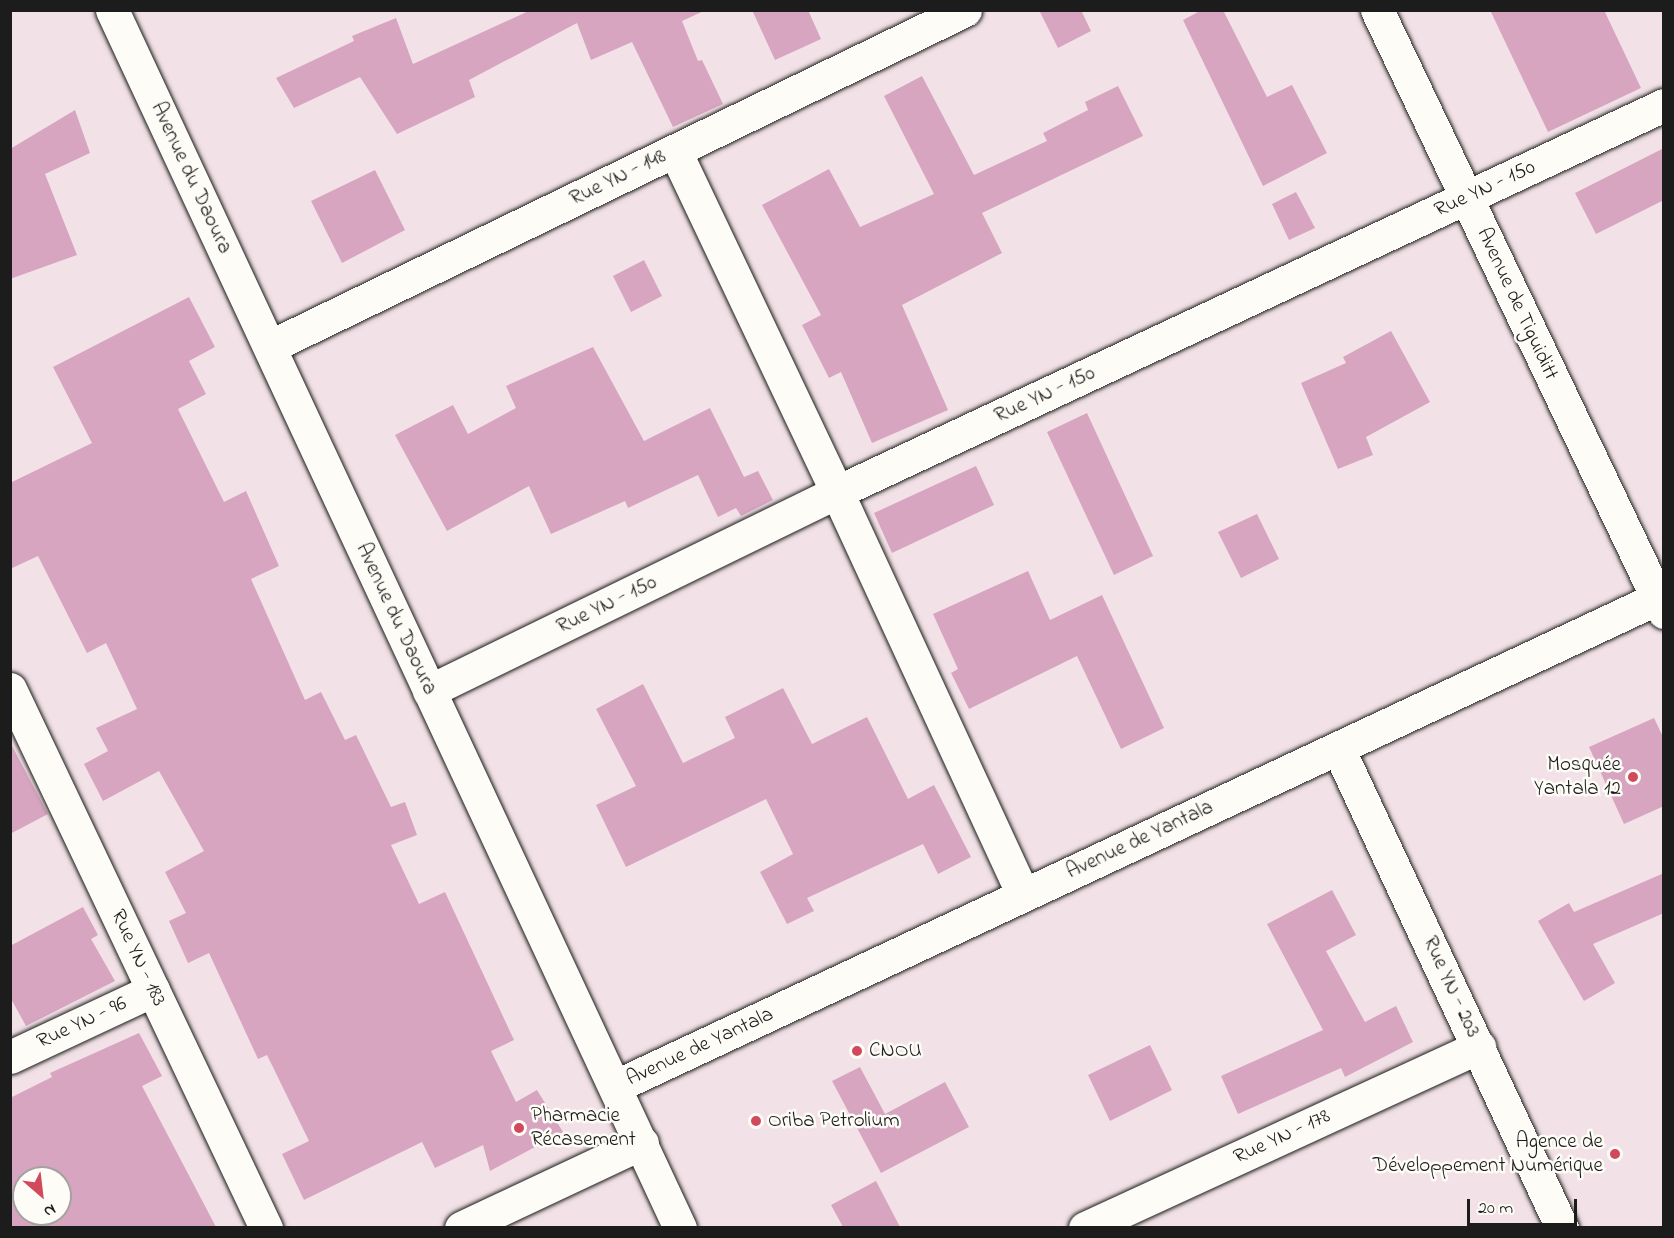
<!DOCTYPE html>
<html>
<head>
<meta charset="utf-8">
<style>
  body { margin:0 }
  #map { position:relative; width:1674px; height:1238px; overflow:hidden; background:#f2e2e7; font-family:"Indie Flower",sans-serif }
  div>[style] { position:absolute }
  .building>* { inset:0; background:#d8a5c1 }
  .roads { filter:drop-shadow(0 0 2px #1c1c1c) drop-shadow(0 0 2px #1c1c1c) }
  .minor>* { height:33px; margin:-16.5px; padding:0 16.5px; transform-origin:16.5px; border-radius:16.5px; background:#fdfcf7 }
  .dots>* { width:16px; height:16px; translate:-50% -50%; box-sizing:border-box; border:3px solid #fdfcf7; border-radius:50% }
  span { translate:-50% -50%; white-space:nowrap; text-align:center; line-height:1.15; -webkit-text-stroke:5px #fdfcf7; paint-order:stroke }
  .street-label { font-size:21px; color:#1c1c1c }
  .poi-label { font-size:21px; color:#1c1c1c }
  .right { translate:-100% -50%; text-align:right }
  .left { translate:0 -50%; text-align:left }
  .frame { position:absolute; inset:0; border:12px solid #1c1c1c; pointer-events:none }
  .north { position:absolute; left:12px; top:1166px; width:60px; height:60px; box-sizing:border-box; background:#fdfcf7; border:2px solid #a3a29f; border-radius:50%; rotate:152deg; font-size:16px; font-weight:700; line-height:24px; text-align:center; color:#1c1c1c }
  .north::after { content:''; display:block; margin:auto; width:21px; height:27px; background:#d1495b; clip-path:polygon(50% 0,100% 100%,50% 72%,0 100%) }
  .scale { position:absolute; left:1467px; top:1199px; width:110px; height:27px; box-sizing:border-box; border:3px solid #1c1c1c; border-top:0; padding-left:8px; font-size:18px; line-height:21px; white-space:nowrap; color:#1c1c1c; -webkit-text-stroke:4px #fdfcf7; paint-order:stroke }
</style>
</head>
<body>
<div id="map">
  <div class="building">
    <div style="clip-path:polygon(531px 10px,706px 10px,682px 21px,698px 61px,702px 60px,723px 104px,673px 127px,632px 42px,591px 60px,577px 23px,469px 80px,475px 97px,397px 134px,360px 77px,294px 108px,276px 78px,354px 41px,352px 36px,396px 18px,413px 64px)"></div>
    <div style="clip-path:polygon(752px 10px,808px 10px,821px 39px,775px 60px)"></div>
    <div style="clip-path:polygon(1039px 10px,1081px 10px,1091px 31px,1058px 48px)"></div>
    <div style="clip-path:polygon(1202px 10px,1223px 10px,1267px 97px,1292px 85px,1327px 153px,1263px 186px,1183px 20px)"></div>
    <div style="clip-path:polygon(1490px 10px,1604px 10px,1641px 88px,1548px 132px)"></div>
    <div style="clip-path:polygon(922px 76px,974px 175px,1047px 141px,1043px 133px,1088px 110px,1085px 102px,1118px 86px,1143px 136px,982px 213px,1002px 253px,902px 305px,948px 410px,872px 443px,841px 372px,829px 378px,802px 325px,821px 315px,762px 205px,829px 169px,860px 227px,934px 194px,884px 96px)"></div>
    <div style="clip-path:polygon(75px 110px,90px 153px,45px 174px,77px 255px,10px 279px,10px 149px)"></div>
    <div style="clip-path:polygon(1664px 148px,1664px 200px,1596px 234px,1575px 193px)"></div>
    <div style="clip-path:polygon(375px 170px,405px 230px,342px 263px,311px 201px)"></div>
    <div style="clip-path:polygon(1296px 192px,1315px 228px,1289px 240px,1272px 204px)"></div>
    <div style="clip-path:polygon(644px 260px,662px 296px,631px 312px,613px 276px)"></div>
    <div style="clip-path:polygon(189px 297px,215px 347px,189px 361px,206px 394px,178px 409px,224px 502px,246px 491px,279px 566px,251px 579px,305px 700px,321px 692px,345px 740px,356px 735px,391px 807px,405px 802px,417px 835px,391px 845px,419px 904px,445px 892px,514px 1040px,491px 1051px,516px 1102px,537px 1090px,563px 1132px,490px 1171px,483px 1145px,435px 1168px,422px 1142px,304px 1200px,282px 1154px,309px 1141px,267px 1055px,258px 1059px,209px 953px,188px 963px,169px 921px,186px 913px,165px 872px,204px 851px,159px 771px,103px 801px,84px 764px,108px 751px,96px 728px,137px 709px,106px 643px,87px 653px,38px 556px,10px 569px,10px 483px,92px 443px,53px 367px)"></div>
    <div style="clip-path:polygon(1391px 331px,1430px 402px,1366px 437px,1373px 455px,1338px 469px,1301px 383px,1346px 363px,1343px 357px)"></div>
    <div style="clip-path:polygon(593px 347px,644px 441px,710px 408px,744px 477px,758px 471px,773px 500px,741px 516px,736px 508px,718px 517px,698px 475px,628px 508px,625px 501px,551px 534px,529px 486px,447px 531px,395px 435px,453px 405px,468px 434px,516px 408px,506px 386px)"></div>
    <div style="clip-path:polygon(1087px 413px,1153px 556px,1114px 575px,1047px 432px)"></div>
    <div style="clip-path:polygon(976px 466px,994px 505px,892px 553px,874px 513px)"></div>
    <div style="clip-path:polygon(1257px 514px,1279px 559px,1241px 578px,1218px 532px)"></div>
    <div style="clip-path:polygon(1028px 571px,1050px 620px,1102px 595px,1164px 728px,1121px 749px,1077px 656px,969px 709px,951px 673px,958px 669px,933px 614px)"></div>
    <div style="clip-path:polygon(643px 684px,683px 763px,735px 738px,725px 717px,783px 688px,812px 744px,867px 717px,908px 799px,934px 785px,971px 857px,938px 874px,923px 844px,807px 898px,814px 911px,787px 924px,760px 872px,793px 854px,766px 799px,626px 867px,596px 805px,636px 786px,596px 709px)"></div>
    <div style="clip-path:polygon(1654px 718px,1664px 739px,1664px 806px,1624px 824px,1589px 747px)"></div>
    <div style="clip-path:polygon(10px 742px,48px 814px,10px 834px)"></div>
    <div style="clip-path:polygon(1664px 873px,1664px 913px,1593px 944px,1615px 983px,1584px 1001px,1538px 921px,1569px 903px,1574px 912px)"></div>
    <div style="clip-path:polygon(1332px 890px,1356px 935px,1326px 951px,1365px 1022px,1396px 1006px,1413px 1042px,1345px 1077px,1341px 1068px,1238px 1114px,1221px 1076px,1323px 1030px,1267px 924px)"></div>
    <div style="clip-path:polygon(83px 907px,98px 935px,91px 939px,115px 981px,26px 1026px,10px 997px,10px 946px)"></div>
    <div style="clip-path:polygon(evenodd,139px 1033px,162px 1076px,142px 1086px,216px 1227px,10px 1227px,10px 1098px,52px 1077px,50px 1073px,139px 1033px,24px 1178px,60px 1178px,60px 1214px,24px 1214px,24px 1178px)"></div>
    <div style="clip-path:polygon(1150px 1045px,1172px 1090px,1110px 1121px,1088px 1075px)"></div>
    <div style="clip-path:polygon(860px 1067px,885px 1114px,945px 1082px,969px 1127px,881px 1173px,832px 1081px)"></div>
    <div style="clip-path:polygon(876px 1181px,900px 1227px,843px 1227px,831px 1205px)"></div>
  </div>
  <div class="roads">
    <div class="minor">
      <div style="left:112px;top:10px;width:1344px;rotate:65deg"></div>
      <div style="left:1377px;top:10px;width:667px;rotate:64.51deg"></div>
      <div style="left:675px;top:151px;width:378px;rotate:64.6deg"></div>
      <div style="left:837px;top:492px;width:444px;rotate:65.2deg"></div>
      <div style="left:271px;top:346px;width:771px;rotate:-25.83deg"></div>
      <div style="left:10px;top:689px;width:597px;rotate:64.59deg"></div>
      <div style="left:429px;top:691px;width:454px;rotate:-26deg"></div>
      <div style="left:837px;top:492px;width:913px;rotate:-25.08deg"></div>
      <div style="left:1338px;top:748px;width:530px;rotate:64.98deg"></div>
      <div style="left:10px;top:1057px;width:158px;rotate:-25.1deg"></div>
      <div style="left:616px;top:1086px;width:1157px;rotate:-25.1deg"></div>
      <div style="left:461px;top:1228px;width:200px;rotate:-25.2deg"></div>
      <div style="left:1085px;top:1228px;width:434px;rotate:-24.7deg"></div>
    </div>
  </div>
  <div class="dots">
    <div style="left:1633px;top:777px;background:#d1495b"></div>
    <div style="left:857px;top:1051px;background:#d1495b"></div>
    <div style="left:756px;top:1121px;background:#d1495b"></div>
    <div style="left:519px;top:1128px;background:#d1495b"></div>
    <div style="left:1615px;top:1154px;background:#d1495b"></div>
  </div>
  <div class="street-label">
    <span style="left:191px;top:178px;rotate:65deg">Avenue du Daoura</span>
    <span style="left:618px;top:178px;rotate:-26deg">Rue YN - 148</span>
    <span style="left:1485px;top:189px;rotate:-25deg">Rue YN - 150</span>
    <span style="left:1517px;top:304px;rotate:65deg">Avenue de Tiguiditt</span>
    <span style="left:1045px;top:395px;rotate:-25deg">Rue YN - 150</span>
    <span style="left:607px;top:605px;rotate:-26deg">Rue YN - 150</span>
    <span style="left:396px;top:619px;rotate:65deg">Avenue du Daoura</span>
    <span style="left:1140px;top:840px;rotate:-25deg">Avenue de Yantala</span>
    <span style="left:138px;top:958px;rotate:65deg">Rue YN - 183</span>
    <span style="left:1451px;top:987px;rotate:65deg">Rue YN - 203</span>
    <span style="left:82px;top:1023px;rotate:-25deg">Rue YN - 96</span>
    <span style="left:700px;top:1047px;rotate:-25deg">Avenue de Yantala</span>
    <span style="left:1282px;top:1137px;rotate:-25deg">Rue YN - 178</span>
  </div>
  <div class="poi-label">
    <span class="right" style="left:1621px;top:777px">Mosquée<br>Yantala 12</span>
    <span class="left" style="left:869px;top:1051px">CNOU</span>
    <span class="left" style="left:531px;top:1128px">Pharmacie<br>Récasement</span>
    <span class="left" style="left:768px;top:1121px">Oriba Petrolium</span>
    <span class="right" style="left:1603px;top:1154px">Agence de<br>Développement Numérique</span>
  </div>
  <div class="frame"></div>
  <div class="north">N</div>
  <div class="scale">20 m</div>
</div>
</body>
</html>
